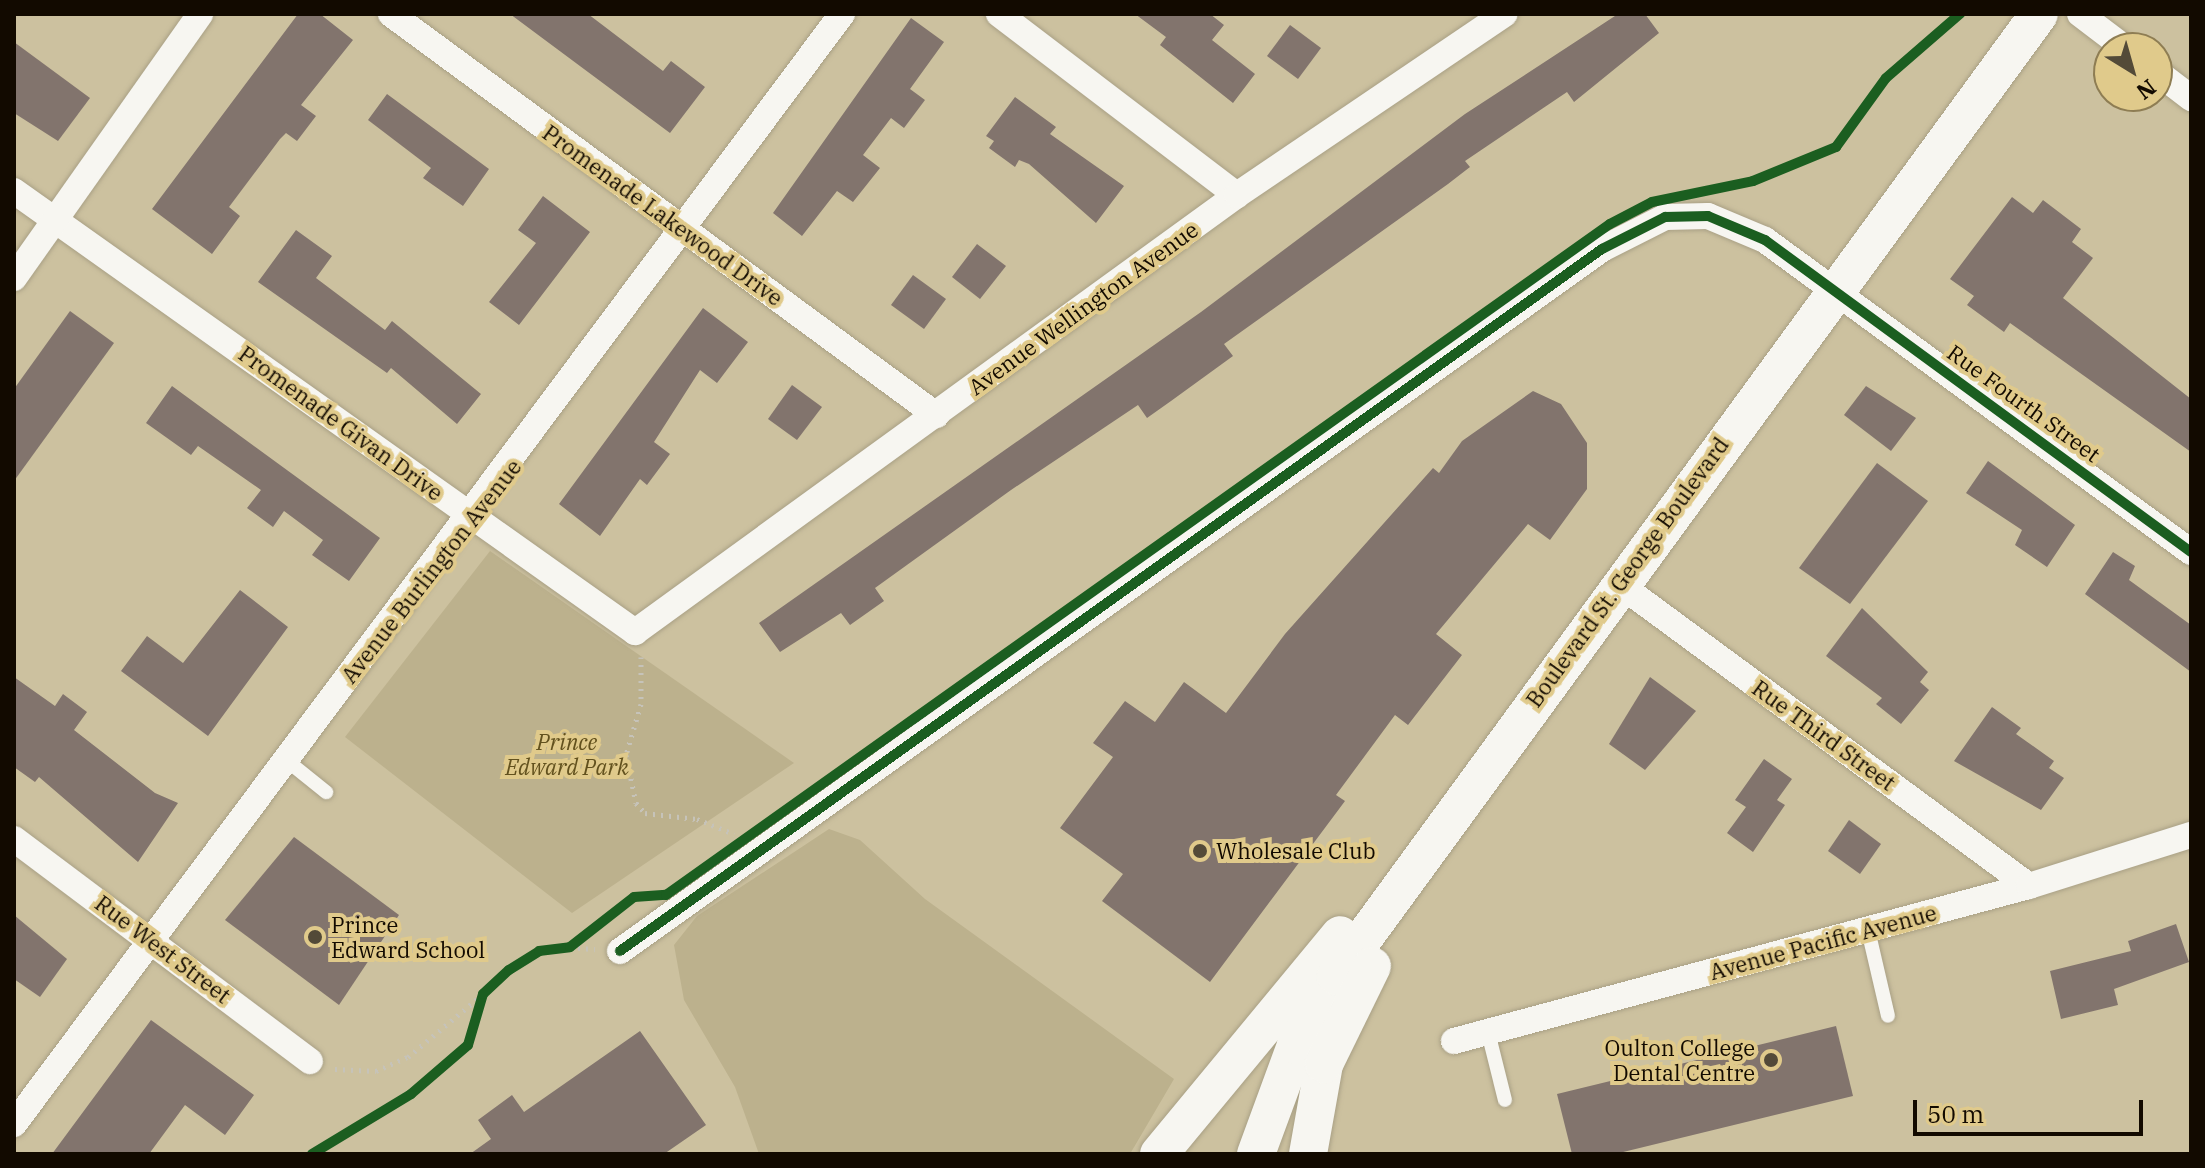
<!DOCTYPE html>
<html>
<head>
<meta charset="utf-8">
<style>
  body { margin:0 }
  #map { position:relative; width:2205px; height:1168px; overflow:hidden; background:#ccc19f; font-family:"IBM Plex Serif",serif }
  div>[style] { position:absolute }
  .green>* { inset:0; background:#bcb18d }
  .building>* { inset:0; background:#82746d }
  .path>* { height:5px; margin-top:-2.5px; transform-origin:0; background:repeating-linear-gradient(90deg,#c6c3b9 0 2px,transparent 0 8px) }
  .roads { filter:drop-shadow(0 0 2px #a9a085) drop-shadow(0 0 2px #a9a085) }
  .service>* { height:14px; margin:-7px; padding:0 7px; transform-origin:7px; border-radius:7px; background:#f7f6f1 }
  .minor>* { height:26px; margin:-13px; padding:0 13px; transform-origin:13px; border-radius:13px; background:#f7f6f1 }
  .secondary>* { height:38px; margin:-19px; padding:0 19px; transform-origin:19px; border-radius:19px; background:#f7f6f1 }
  .cycleway>* { height:10px; margin:-5px; padding:0 5px; transform-origin:5px; border-radius:5px; background:#1b5e20 }
  .dots>* { width:22px; height:22px; translate:-50% -50%; box-sizing:border-box; border:4px solid #e0ca8b; border-radius:50% }
  span { translate:-50% -50%; white-space:nowrap; text-align:center; line-height:1.15; -webkit-text-stroke:8px #e0ca8b; paint-order:stroke }
  .street-label { font-size:22px; color:#120a00 }
  .park-label { font-size:22px; color:#62511e; font-style:italic }
  .poi-label { font-size:22px; color:#120a00 }
  .left { translate:0 -50%; text-align:left }
  .right { translate:-100% -50%; text-align:right }
  .frame { position:absolute; inset:0; border:16px solid #120a00; pointer-events:none }
  .north { position:absolute; left:2093px; top:32px; width:80px; height:80px; box-sizing:border-box; background:#e0ca8b; border:2px solid #8e7d53; border-radius:50%; rotate:143deg; font-size:22px; font-weight:700; line-height:32px; text-align:center; color:#120a00 }
  .north::after { content:''; display:block; margin:auto; width:28px; height:36px; background:#534a38; clip-path:polygon(50% 0,100% 100%,50% 72%,0 100%) }
  .scale { position:absolute; left:1913px; top:1100px; width:230px; height:36px; box-sizing:border-box; border:4px solid #120a00; border-top:0; padding-left:10px; font-size:24px; line-height:28px; white-space:nowrap; color:#120a00; -webkit-text-stroke:6px #e0ca8b; paint-order:stroke }
</style>
</head>
<body>
<div id="map">
  <div class="green">
    <div style="clip-path:polygon(490px 551px,794px 763px,572px 913px,345px 737px)"></div>
    <div style="clip-path:polygon(829px 829px,860px 840px,925px 899px,1174px 1079px,1130px 1154px,759px 1154px,735px 1087px,684px 1000px,674px 945px,697px 916px)"></div>
  </div>
  <div class="building">
    <div style="clip-path:polygon(298px 14px,320px 14px,353px 40px,301px 105px,316px 116px,297px 141px,286px 133px,280px 139px,229px 207px,240px 216px,212px 254px,152px 209px)"></div>
    <div style="clip-path:polygon(510px 14px,588px 14px,663px 71px,671px 61px,705px 87px,670px 133px)"></div>
    <div style="clip-path:polygon(1135px 14px,1210px 14px,1224px 25px,1212px 40px,1255px 74px,1233px 103px,1160px 45px,1166px 37px)"></div>
    <div style="clip-path:polygon(1618px 14px,1645px 14px,1659px 33px,1574px 102px,1567px 92px,1465px 161px,1470px 167px,1448px 184px,1224px 344px,1233px 356px,1171px 401px,1147px 418px,1138px 405px,1011px 490px,875px 588px,884px 601px,850px 625px,841px 613px,780px 652px,759px 623px,1201px 312px,1465px 114px)"></div>
    <div style="clip-path:polygon(911px 18px,944px 42px,910px 89px,925px 100px,904px 128px,891px 118px,863px 155px,880px 168px,853px 202px,837px 191px,802px 236px,773px 213px)"></div>
    <div style="clip-path:polygon(1290px 25px,1321px 48px,1298px 79px,1267px 56px)"></div>
    <div style="clip-path:polygon(14px 42px,90px 98px,58px 141px,14px 113px)"></div>
    <div style="clip-path:polygon(387px 94px,489px 169px,463px 206px,423px 178px,431px 168px,368px 120px)"></div>
    <div style="clip-path:polygon(1015px 97px,1056px 127px,1050px 134px,1124px 186px,1096px 223px,1029px 164px,1019px 160px,1015px 167px,989px 148px,994px 141px,986px 136px)"></div>
    <div style="clip-path:polygon(543px 196px,590px 232px,519px 325px,489px 302px,536px 243px,518px 230px)"></div>
    <div style="clip-path:polygon(2012px 197px,2033px 213px,2043px 200px,2081px 229px,2072px 242px,2093px 258px,2063px 298px,2191px 399px,2191px 452px,2010px 323px,2004px 332px,1967px 305px,1974px 296px,1950px 279px)"></div>
    <div style="clip-path:polygon(296px 230px,332px 256px,316px 278px,385px 330px,392px 321px,481px 394px,457px 424px,391px 368px,387px 373px,258px 282px)"></div>
    <div style="clip-path:polygon(977px 244px,1006px 266px,980px 299px,952px 277px)"></div>
    <div style="clip-path:polygon(913px 275px,946px 299px,924px 329px,891px 305px)"></div>
    <div style="clip-path:polygon(703px 308px,748px 342px,717px 383px,700px 370px,654px 442px,670px 454px,647px 485px,640px 479px,600px 536px,559px 504px)"></div>
    <div style="clip-path:polygon(70px 311px,114px 343px,14px 481px,14px 389px)"></div>
    <div style="clip-path:polygon(792px 385px,822px 407px,797px 440px,768px 419px)"></div>
    <div style="clip-path:polygon(172px 386px,380px 538px,349px 581px,312px 555px,323px 540px,284px 511px,273px 527px,247px 508px,261px 490px,198px 446px,191px 455px,146px 423px)"></div>
    <div style="clip-path:polygon(1866px 386px,1916px 418px,1891px 451px,1844px 415px)"></div>
    <div style="clip-path:polygon(1533px 391px,1561px 404px,1587px 443px,1587px 489px,1550px 540px,1528px 524px,1436px 634px,1462px 655px,1408px 725px,1395px 715px,1336px 795px,1345px 801px,1210px 982px,1102px 901px,1123px 874px,1060px 828px,1113px 757px,1093px 743px,1125px 701px,1155px 722px,1184px 682px,1226px 713px,1285px 634px,1433px 468px,1439px 473px,1462px 441px)"></div>
    <div style="clip-path:polygon(1988px 461px,2075px 525px,2047px 567px,2015px 545px,2022px 530px,1966px 493px)"></div>
    <div style="clip-path:polygon(1877px 463px,1928px 501px,1850px 604px,1799px 568px)"></div>
    <div style="clip-path:polygon(2113px 552px,2135px 566px,2129px 580px,2191px 625px,2191px 672px,2085px 594px)"></div>
    <div style="clip-path:polygon(240px 590px,288px 627px,208px 736px,121px 671px,147px 636px,183px 663px)"></div>
    <div style="clip-path:polygon(1862px 608px,1928px 672px,1920px 682px,1929px 690px,1901px 724px,1876px 704px,1882px 698px,1826px 656px)"></div>
    <div style="clip-path:polygon(14px 677px,55px 706px,63px 694px,87px 712px,74px 730px,155px 793px,178px 803px,138px 862px,39px 777px,35px 782px,14px 767px)"></div>
    <div style="clip-path:polygon(1650px 677px,1696px 711px,1645px 770px,1609px 744px)"></div>
    <div style="clip-path:polygon(1992px 707px,2021px 728px,2016px 734px,2054px 761px,2049px 768px,2064px 778px,2041px 810px,1954px 761px)"></div>
    <div style="clip-path:polygon(1764px 759px,1792px 779px,1777px 800px,1785px 805px,1753px 852px,1727px 833px,1746px 807px,1735px 800px)"></div>
    <div style="clip-path:polygon(1849px 820px,1881px 844px,1860px 874px,1828px 851px)"></div>
    <div style="clip-path:polygon(294px 837px,399px 915px,339px 1005px,225px 920px)"></div>
    <div style="clip-path:polygon(14px 915px,67px 959px,40px 997px,14px 979px)"></div>
    <div style="clip-path:polygon(2176px 924px,2189px 962px,2114px 989px,2118px 1005px,2061px 1019px,2050px 971px,2131px 951px,2128px 941px)"></div>
    <div style="clip-path:polygon(151px 1020px,254px 1095px,225px 1135px,185px 1105px,149px 1154px,52px 1154px)"></div>
    <div style="clip-path:polygon(1836px 1026px,1853px 1096px,1615px 1154px,1572px 1154px,1557px 1094px)"></div>
    <div style="clip-path:polygon(640px 1031px,706px 1125px,664px 1154px,470px 1154px,491px 1139px,478px 1120px,512px 1095px,524px 1112px)"></div>
  </div>
  <div class="path">
    <div style="left:641px;top:657px;width:47px;rotate:90deg"></div>
    <div style="left:641px;top:704px;width:53px;rotate:106.4deg"></div>
    <div style="left:626px;top:755px;width:49px;rotate:78.2deg"></div>
    <div style="left:636px;top:803px;width:13px;rotate:48deg"></div>
    <div style="left:645px;top:813px;width:52px;rotate:6.6deg"></div>
    <div style="left:697px;top:819px;width:40px;rotate:22deg"></div>
    <div style="left:570px;top:947px;width:25px;rotate:5deg"></div>
    <div style="left:335px;top:1069px;width:41px;rotate:2.8deg"></div>
    <div style="left:376px;top:1071px;width:35px;rotate:-24deg"></div>
    <div style="left:408px;top:1057px;width:98px;rotate:-40deg"></div>
  </div>
  <div class="roads">
    <div class="service">
      <div style="left:285px;top:759px;width:53px;rotate:38.8deg"></div>
      <div style="left:1868px;top:930px;width:88px;rotate:76.9deg"></div>
      <div style="left:1488px;top:1032px;width:70px;rotate:76deg"></div>
    </div>
    <div class="minor">
      <div style="left:391px;top:14px;width:677px;rotate:36.34deg"></div>
      <div style="left:999px;top:14px;width:299px;rotate:37.3deg"></div>
      <div style="left:2080px;top:14px;width:56px;rotate:37.1deg"></div>
      <div style="left:2157px;top:72px;width:43px;rotate:37.4deg"></div>
      <div style="left:14px;top:191px;width:762px;rotate:35.38deg"></div>
      <div style="left:635px;top:632px;width:744px;rotate:-35.98deg"></div>
      <div style="left:1237px;top:195px;width:323px;rotate:-34.1deg"></div>
      <div style="left:14px;top:278px;width:323px;rotate:-54.8deg"></div>
      <div style="left:1619px;top:584px;width:509px;rotate:36.37deg"></div>
      <div style="left:14px;top:839px;width:370px;rotate:36.9deg"></div>
      <div style="left:620px;top:951px;width:1207px;rotate:-35.56deg"></div>
      <div style="left:1602px;top:249px;width:71px;rotate:-26.9deg"></div>
      <div style="left:1665px;top:217px;width:43px;rotate:-1.3deg"></div>
      <div style="left:1708px;top:216px;width:62px;rotate:22.8deg"></div>
      <div style="left:1765px;top:240px;width:528px;rotate:36.22deg"></div>
      <div style="left:1454px;top:1041px;width:596px;rotate:-15.09deg"></div>
      <div style="left:2029px;top:886px;width:170px;rotate:-17.5deg"></div>
      <div style="left:14px;top:1124px;width:1385px;rotate:-53.28deg"></div>
    </div>
    <div class="secondary">
      <div style="left:1159px;top:1154px;width:284px;rotate:-50.4deg"></div>
      <div style="left:1256px;top:1154px;width:116px;rotate:-69.8deg"></div>
      <div style="left:1296px;top:1045px;width:80px;rotate:-59.9deg"></div>
      <div style="left:1336px;top:976px;width:1191px;rotate:-53.84deg"></div>
      <div style="left:1308px;top:1154px;width:91px;rotate:-79.9deg"></div>
      <div style="left:1324px;top:1064px;width:109px;rotate:-63.9deg"></div>
    </div>
  </div>
  <div class="cycleway">
    <div style="left:620px;top:951px;width:1207px;rotate:-35.56deg"></div>
    <div style="left:1602px;top:249px;width:71px;rotate:-26.9deg"></div>
    <div style="left:1665px;top:217px;width:43px;rotate:-1.3deg"></div>
    <div style="left:1708px;top:216px;width:62px;rotate:22.8deg"></div>
    <div style="left:1765px;top:240px;width:528px;rotate:36.22deg"></div>
    <div style="left:312px;top:1154px;width:116px;rotate:-31.2deg"></div>
    <div style="left:411px;top:1094px;width:75px;rotate:-40.7deg"></div>
    <div style="left:468px;top:1045px;width:53px;rotate:-73.6deg"></div>
    <div style="left:483px;top:994px;width:35px;rotate:-43deg"></div>
    <div style="left:509px;top:970px;width:36px;rotate:-32deg"></div>
    <div style="left:539px;top:951px;width:31px;rotate:-7deg"></div>
    <div style="left:570px;top:947px;width:81px;rotate:-38deg"></div>
    <div style="left:634px;top:897px;width:32px;rotate:-4deg"></div>
    <div style="left:666px;top:895px;width:1158px;rotate:-35.41deg"></div>
    <div style="left:1610px;top:224px;width:47px;rotate:-27.6deg"></div>
    <div style="left:1652px;top:202px;width:103px;rotate:-11.7deg"></div>
    <div style="left:1753px;top:181px;width:90px;rotate:-22.3deg"></div>
    <div style="left:1836px;top:147px;width:85px;rotate:-54.1deg"></div>
    <div style="left:1886px;top:78px;width:98px;rotate:-40.9deg"></div>
  </div>
  <div class="dots">
    <div style="left:1200px;top:851px;background:#534a38"></div>
    <div style="left:315px;top:937px;background:#534a38"></div>
    <div style="left:1771px;top:1060px;background:#534a38"></div>
  </div>
  <div class="street-label">
    <span style="left:663px;top:215px;rotate:36deg">Promenade Lakewood Drive</span>
    <span style="left:1083px;top:308px;rotate:-36deg">Avenue Wellington Avenue</span>
    <span style="left:2024px;top:403px;rotate:36deg">Rue Fourth Street</span>
    <span style="left:341px;top:423px;rotate:36deg">Promenade Givan Drive</span>
    <span style="left:431px;top:571px;rotate:-52deg">Avenue Burlington Avenue</span>
    <span style="left:1627px;top:572px;rotate:-54deg">Boulevard St. George Boulevard</span>
    <span style="left:1824px;top:735px;rotate:36deg">Rue Third Street</span>
    <span style="left:1823px;top:942px;rotate:-15deg">Avenue Pacific Avenue</span>
    <span style="left:163px;top:949px;rotate:37deg">Rue West Street</span>
  </div>
  <div class="park-label">
    <span style="left:567px;top:754px">Prince<br>Edward Park</span>
  </div>
  <div class="poi-label">
    <span class="left" style="left:1216px;top:851px">Wholesale Club</span>
    <span class="left" style="left:331px;top:937px">Prince<br>Edward School</span>
    <span class="right" style="left:1755px;top:1060px">Oulton College<br>Dental Centre</span>
  </div>
  <div class="frame"></div>
  <div class="north">N</div>
  <div class="scale">50 m</div>
</div>
</body>
</html>
